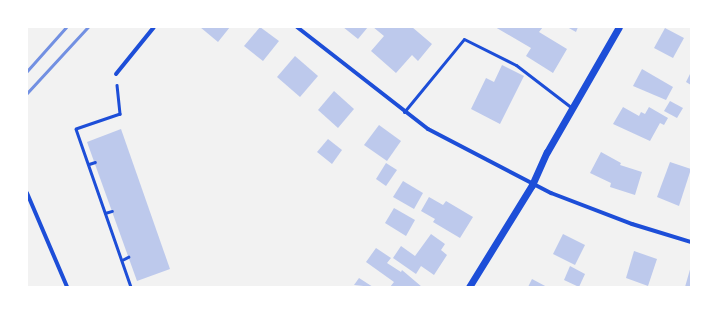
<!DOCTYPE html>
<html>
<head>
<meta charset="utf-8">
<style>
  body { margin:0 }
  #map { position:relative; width:718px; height:314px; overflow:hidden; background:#f2f2f2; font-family:"Space Grotesk",sans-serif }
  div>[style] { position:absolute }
  .building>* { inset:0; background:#bdc9ec }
  .path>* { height:2.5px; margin:-1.25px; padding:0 1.25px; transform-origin:1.25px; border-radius:1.25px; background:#1d4ed8 }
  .service>* { height:3px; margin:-1.5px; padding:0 1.5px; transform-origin:1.5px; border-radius:1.5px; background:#1d4ed8 }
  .minor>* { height:4px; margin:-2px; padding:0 2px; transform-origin:2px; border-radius:2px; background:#1d4ed8 }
  .tertiary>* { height:7px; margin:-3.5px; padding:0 3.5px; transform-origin:3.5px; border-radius:3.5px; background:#1d4ed8 }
  .rail>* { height:3px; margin:-1.5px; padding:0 1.5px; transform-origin:1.5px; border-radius:1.5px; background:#7290e2 }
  span { translate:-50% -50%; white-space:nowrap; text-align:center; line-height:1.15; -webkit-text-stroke:4px #fff; paint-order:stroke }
  .frame { position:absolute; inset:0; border:28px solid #fff; pointer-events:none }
</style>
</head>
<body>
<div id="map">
  <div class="building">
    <div style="clip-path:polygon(200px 27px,230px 27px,218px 42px)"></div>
    <div style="clip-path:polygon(260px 27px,279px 41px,263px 61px,244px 46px)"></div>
    <div style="clip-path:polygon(343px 27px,368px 27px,358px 39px)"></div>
    <div style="clip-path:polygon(373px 27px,412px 27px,432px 44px,418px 61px,412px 55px,396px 73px,371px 51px,384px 36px)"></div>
    <div style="clip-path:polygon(495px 27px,543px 27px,539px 32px,567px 49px,553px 73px,526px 56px,531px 48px)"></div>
    <div style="clip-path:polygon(567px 27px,578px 27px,576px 32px)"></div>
    <div style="clip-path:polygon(665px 28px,684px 38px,673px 58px,654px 48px)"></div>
    <div style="clip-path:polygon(295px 56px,318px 76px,300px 97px,277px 77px)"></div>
    <div style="clip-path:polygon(502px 65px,524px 76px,500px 124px,471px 109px,486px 78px,494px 82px)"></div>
    <div style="clip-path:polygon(642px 69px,673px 87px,666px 100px,633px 86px)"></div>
    <div style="clip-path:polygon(691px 72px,691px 85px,686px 82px)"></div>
    <div style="clip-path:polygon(334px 91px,354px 109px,338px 128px,318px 110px)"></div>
    <div style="clip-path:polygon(670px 101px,683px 108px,677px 118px,664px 111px)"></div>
    <div style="clip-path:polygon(623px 107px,639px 116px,641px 112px,645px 114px,649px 107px,668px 118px,664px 125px,660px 123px,650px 141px,613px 124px)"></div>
    <div style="clip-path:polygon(379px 125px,401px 141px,387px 161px,364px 145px)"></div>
    <div style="clip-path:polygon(121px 129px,170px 269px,137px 281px,87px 142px)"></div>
    <div style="clip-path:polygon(328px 139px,342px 150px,332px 164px,317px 152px)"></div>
    <div style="clip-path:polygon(601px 152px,621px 163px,620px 165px,642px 172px,635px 195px,610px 187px,611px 183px,590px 173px)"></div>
    <div style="clip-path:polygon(670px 162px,691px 169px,679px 206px,657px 197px)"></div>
    <div style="clip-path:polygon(386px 163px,397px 170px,386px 186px,376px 179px)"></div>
    <div style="clip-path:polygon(403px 181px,423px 193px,414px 209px,393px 197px)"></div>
    <div style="clip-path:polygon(429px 197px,443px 205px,446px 201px,473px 217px,460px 238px,433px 222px,435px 219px,421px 211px)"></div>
    <div style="clip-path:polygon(394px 208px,415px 220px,406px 236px,385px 223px)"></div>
    <div style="clip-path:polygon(431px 234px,445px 244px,441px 250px,447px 255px,434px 275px,421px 266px,416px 274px,393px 258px,401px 246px,415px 256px)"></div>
    <div style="clip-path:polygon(563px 234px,585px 245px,575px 265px,553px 254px)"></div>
    <div style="clip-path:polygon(376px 248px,391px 258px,387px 263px,401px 272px,402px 270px,422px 287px,390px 287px,394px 282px,366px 262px)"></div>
    <div style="clip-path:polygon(634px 251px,657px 259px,648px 286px,626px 278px)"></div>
    <div style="clip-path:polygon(570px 266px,585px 274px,579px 287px,564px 280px)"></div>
    <div style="clip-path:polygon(691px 266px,691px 287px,685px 287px)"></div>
    <div style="clip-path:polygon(359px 278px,373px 287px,354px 285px)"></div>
    <div style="clip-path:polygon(532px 279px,547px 287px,528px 287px)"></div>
  </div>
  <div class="path">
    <div style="left:117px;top:85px;width:29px;rotate:84deg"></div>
    <div style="left:120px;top:114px;width:46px;rotate:161.2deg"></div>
    <div style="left:76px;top:129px;width:167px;rotate:70.8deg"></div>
    <div style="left:89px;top:164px;width:6px;rotate:-18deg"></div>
    <div style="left:105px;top:213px;width:7px;rotate:-16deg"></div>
    <div style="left:122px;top:260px;width:7px;rotate:-27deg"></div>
  </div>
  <div class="service">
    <div style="left:404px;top:112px;width:94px;rotate:-50.6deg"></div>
    <div style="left:464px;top:39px;width:58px;rotate:26.6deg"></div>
    <div style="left:516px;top:65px;width:71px;rotate:37.5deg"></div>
  </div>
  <div class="minor">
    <div style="left:297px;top:27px;width:166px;rotate:37.9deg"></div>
    <div style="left:428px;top:129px;width:139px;rotate:27.5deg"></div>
    <div style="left:551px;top:193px;width:87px;rotate:20.9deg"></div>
    <div style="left:632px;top:224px;width:62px;rotate:17deg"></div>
    <div style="left:116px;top:74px;width:60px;rotate:-51deg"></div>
    <div style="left:27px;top:193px;width:102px;rotate:66.9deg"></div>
  </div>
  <div class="tertiary">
    <div style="left:469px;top:287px;width:120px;rotate:-58.3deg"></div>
    <div style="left:532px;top:185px;width:36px;rotate:-66deg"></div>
    <div style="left:547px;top:152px;width:144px;rotate:-60.1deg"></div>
  </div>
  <div class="rail">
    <div style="left:27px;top:71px;width:59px;rotate:-48.4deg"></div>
    <div style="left:27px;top:93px;width:90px;rotate:-47.3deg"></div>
  </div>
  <div class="frame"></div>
</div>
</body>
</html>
